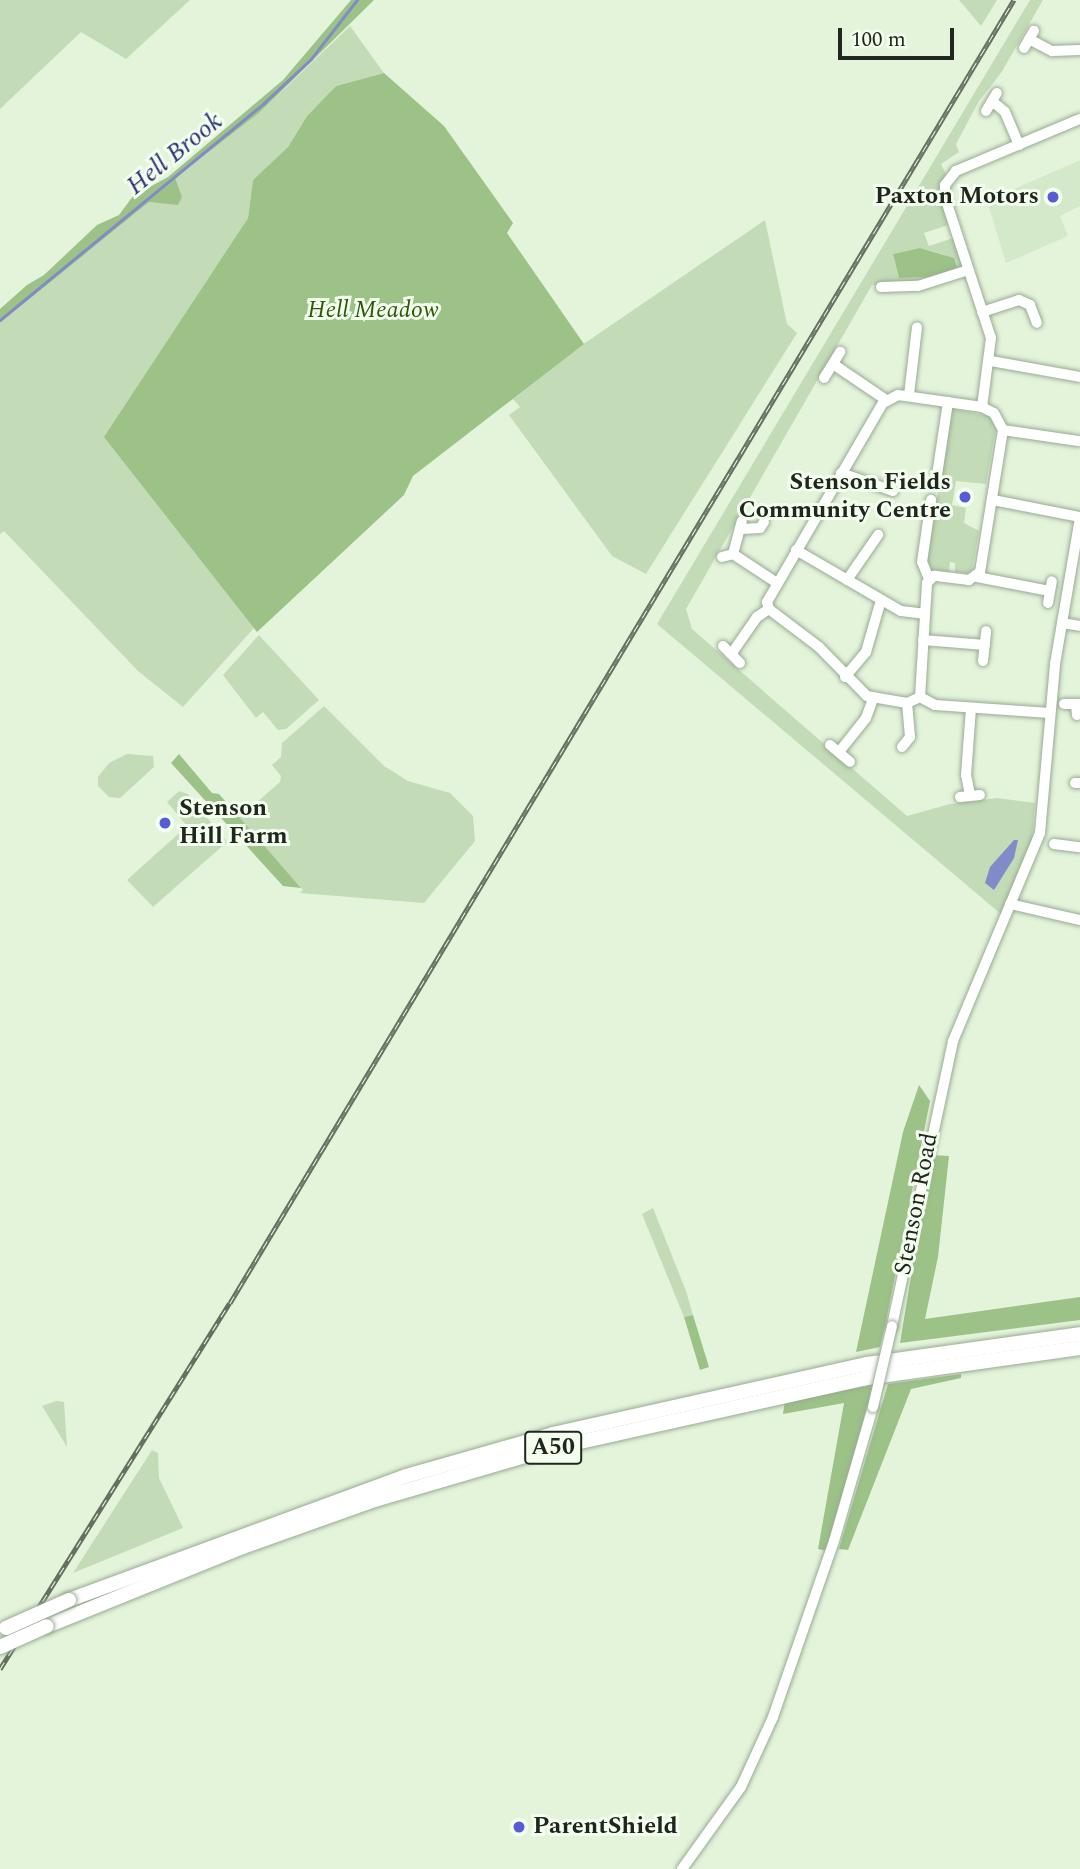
<!DOCTYPE html>
<html>
<head>
<meta charset="utf-8">
<style>
  body { margin:0 }
  #map { position:relative; width:1080px; height:1869px; overflow:hidden; background:#e3f4db; font-family:Spectral,serif }
  div>[style] { position:absolute }
  .built>* { inset:0; background:#d4e9ca }
  .green>* { inset:0; background:#c3dcb7 }
  .forest>* { inset:0; background:#9cc288 }
  .water>* { inset:0; background:#818bc7 }
  .stream>* { height:2.5px; margin:-1.25px; padding:0 1.25px; transform-origin:1.25px; border-radius:1.25px; background:#818bc7 }
  .roads { filter:drop-shadow(0 0 2px #9aaa93) drop-shadow(0 0 2px #9aaa93) }
  .minor>* { height:10px; margin:-5px; padding:0 5px; transform-origin:5px; border-radius:5px; background:#fff }
  .highway>* { height:14px; margin:-7px; padding:0 7px; transform-origin:7px; border-radius:7px; background:#fff }
  .rail>* { height:5px; margin-top:-2.5px; transform-origin:0; background:repeating-linear-gradient(90deg,#f4feef 0 8px,#667061 0 16px); box-sizing:border-box; border-block:2px solid #667061 }
  .bridges { filter:drop-shadow(0 0 2px #9aaa93) drop-shadow(0 0 2px #9aaa93) }
  .minor-bridge>* { height:10px; margin:-5px; padding:0 5px; transform-origin:5px; border-radius:5px; background:#fff }
  .highway-bridge>* { height:14px; margin:-7px; padding:0 7px; transform-origin:7px; border-radius:7px; background:#fff }
  .dots>* { width:19px; height:19px; translate:-50% -50%; box-sizing:border-box; border:4px solid #f4feef; border-radius:50% }
  span { translate:-50% -50%; white-space:nowrap; text-align:center; line-height:1.15; -webkit-text-stroke:6px #f4feef; paint-order:stroke }
  .shield-label span { padding:2px 5px; background:#f4feef; border:2px solid; border-radius:5px; -webkit-text-stroke-width:0 }
  .shield-label { font-size:23px; color:#20261d; font-weight:700 }
  .poi-label { font-size:24px; color:#20261d; font-weight:700 }
  .right { translate:-100% -50%; text-align:right }
  .left { translate:0 -50%; text-align:left }
  .park-label { font-size:24px; color:#2c5a06; font-style:italic }
  .street-label { font-size:24px; color:#20261d }
  .water-label { font-size:26px; color:#2c3077; font-style:italic }
  .scale { position:absolute; left:838px; top:28px; width:116px; height:32px; box-sizing:border-box; border:4px solid #20261d; border-top:0; padding-left:9px; font-size:21px; line-height:24px; white-space:nowrap; color:#20261d; -webkit-text-stroke:5px #f4feef; paint-order:stroke }
</style>
</head>
<body>
<div id="map">
  <div class="built">
    <div style="clip-path:polygon(1080px 160px,1080px 206px,1060px 216px,1068px 236px,1006px 263px,987px 201px)"></div>
  </div>
  <div class="green">
    <div style="clip-path:polygon(0 0,190px 0,126px 59px,81px 32px,0 109px)"></div>
    <div style="clip-path:polygon(959px 0,997px 0,981px 26px)"></div>
    <div style="clip-path:polygon(evenodd,1030px 0,1043px 0,1001px 73px,979px 101px,956px 144px,959px 152px,941px 164px,946px 174px,941px 187px,951px 224px,924px 233px,929px 246px,956px 237px,967px 268px,919px 283px,872px 285px,686px 609px,692px 629px,907px 816px,950px 804px,997px 798px,1035px 803px,1032px 839px,1001px 914px,657px 624px,1030px 0,920px 248px,945px 255px,957px 268px,929px 277px,899px 278px,893px 254px,920px 248px)"></div>
    <div style="clip-path:polygon(350px 26px,384px 73px,336px 86px,307px 116px,288px 147px,253px 180px,248px 218px,105px 437px,254px 628px,183px 707px,138px 671px,4px 531px,0 534px,0 323px,149px 202px,178px 204px,175px 178px,259px 113px)"></div>
    <div style="clip-path:polygon(765px 220px,787px 324px,797px 333px,646px 574px,612px 556px,509px 415px,520px 407px,513px 399px,585px 343px)"></div>
    <div style="clip-path:polygon(951px 409px,989px 416px,996px 427px,986px 484px,956px 481px,952px 505px,966px 508px,964px 523px,979px 531px,972px 570px,967px 573px,955px 572px,955px 563px,950px 562px,949px 572px,926px 569px)"></div>
    <div style="clip-path:polygon(259px 635px,319px 700px,286px 729px,278px 730px,263px 712px,256px 718px,223px 675px)"></div>
    <div style="clip-path:polygon(324px 706px,384px 766px,408px 781px,450px 793px,473px 816px,475px 841px,424px 903px,300px 893px,303px 890px,239px 818px,280px 782px,281px 776px,272px 765px,281px 757px,282px 743px)"></div>
    <div style="clip-path:polygon(127px 754px,153px 756px,154px 767px,120px 798px,109px 797px,98px 786px,98px 777px,109px 763px)"></div>
    <div style="clip-path:polygon(179px 791px,188px 794px,227px 842px,153px 907px,127px 880px,187px 826px,167px 802px)"></div>
    <div style="clip-path:polygon(653px 1208px,686px 1291px,693px 1315px,684px 1317px,642px 1214px)"></div>
    <div style="clip-path:polygon(56px 1401px,64px 1402px,67px 1447px,42px 1406px)"></div>
    <div style="clip-path:polygon(152px 1450px,158px 1453px,159px 1478px,183px 1528px,73px 1573px)"></div>
  </div>
  <div class="forest">
    <div style="clip-path:polygon(351px 0,374px 0,259px 113px,175px 178px,182px 197px,178px 205px,149px 202px,0 323px,0 309px,27px 285px,44px 275px,97px 225px,119px 215px,133px 196px,168px 177px,283px 80px)"></div>
    <div style="clip-path:polygon(384px 73px,444px 126px,513px 223px,507px 233px,584px 344px,413px 476px,404px 495px,257px 632px,104px 437px,248px 218px,253px 180px,288px 147px,307px 116px,336px 86px)"></div>
    <div style="clip-path:polygon(920px 248px,954px 258px,957px 268px,929px 277px,899px 278px,893px 254px)"></div>
    <div style="clip-path:polygon(179px 754px,212px 793px,219px 794px,301px 888px,283px 886px,171px 763px)"></div>
    <div style="clip-path:polygon(919px 1085px,930px 1101px,885px 1326px,880px 1347px,856px 1352px,903px 1132px)"></div>
    <div style="clip-path:polygon(931px 1155px,949px 1156px,938px 1257px,925px 1319px,1080px 1297px,1080px 1320px,900px 1343px)"></div>
    <div style="clip-path:polygon(693px 1315px,709px 1367px,700px 1370px,684px 1317px)"></div>
    <div style="clip-path:polygon(961px 1374px,961px 1378px,911px 1389px,848px 1550px,839px 1549px,888px 1384px)"></div>
    <div style="clip-path:polygon(873px 1385px,827px 1551px,818px 1549px,844px 1403px,783px 1414px,785px 1400px)"></div>
  </div>
  <div class="water">
    <div style="clip-path:polygon(1014px 840px,1018px 840px,1014px 858px,994px 890px,985px 883px,990px 867px)"></div>
  </div>
  <div class="stream">
    <div style="left:0;top:320px;width:342px;rotate:-39.4deg"></div>
    <div style="left:264px;top:103px;width:64px;rotate:-43.1deg"></div>
    <div style="left:311px;top:59px;width:75px;rotate:-52.1deg"></div>
  </div>
  <div class="roads">
    <div class="minor">
      <div style="left:1029px;top:39px;width:26px;rotate:28deg"></div>
      <div style="left:1052px;top:51px;width:28px;rotate:-2deg"></div>
      <div style="left:1024px;top:48px;width:20px;rotate:-60deg"></div>
      <div style="left:992px;top:101px;width:17px;rotate:40deg"></div>
      <div style="left:1005px;top:112px;width:36px;rotate:67deg"></div>
      <div style="left:986px;top:111px;width:21px;rotate:-59deg"></div>
      <div style="left:881px;top:287px;width:37px;rotate:-2deg"></div>
      <div style="left:918px;top:286px;width:52px;rotate:-17.7deg"></div>
      <div style="left:982px;top:312px;width:39px;rotate:-18deg"></div>
      <div style="left:1019px;top:300px;width:12px;rotate:24deg"></div>
      <div style="left:1030px;top:305px;width:19px;rotate:69deg"></div>
      <div style="left:991px;top:361px;width:90px;rotate:10.2deg"></div>
      <div style="left:833px;top:364px;width:64px;rotate:34.2deg"></div>
      <div style="left:824px;top:378px;width:31px;rotate:-58deg"></div>
      <div style="left:909px;top:395px;width:68px;rotate:-83.3deg"></div>
      <div style="left:982px;top:407px;width:70px;rotate:-82.6deg"></div>
      <div style="left:991px;top:338px;width:148px;rotate:-108.1deg"></div>
      <div style="left:945px;top:197px;width:12px;rotate:-90deg"></div>
      <div style="left:945px;top:185px;width:18px;rotate:-52deg"></div>
      <div style="left:956px;top:171px;width:134px;rotate:-22.8deg"></div>
      <div style="left:1003px;top:430px;width:76px;rotate:8.3deg"></div>
      <div style="left:841px;top:473px;width:55px;rotate:19.1deg"></div>
      <div style="left:937px;top:475px;width:74px;rotate:-81.4deg"></div>
      <div style="left:993px;top:500px;width:89px;rotate:11.1deg"></div>
      <div style="left:742px;top:529px;width:18px;rotate:-3deg"></div>
      <div style="left:760px;top:528px;width:7px;rotate:-56deg"></div>
      <div style="left:796px;top:550px;width:121px;rotate:30.2deg"></div>
      <div style="left:901px;top:611px;width:23px;rotate:7deg"></div>
      <div style="left:733px;top:554px;width:34px;rotate:-75deg"></div>
      <div style="left:722px;top:557px;width:11px;rotate:-15deg"></div>
      <div style="left:733px;top:554px;width:53px;rotate:33.4deg"></div>
      <div style="left:977px;top:577px;width:74px;rotate:10.9deg"></div>
      <div style="left:929px;top:579px;width:18px;rotate:-112deg"></div>
      <div style="left:922px;top:562px;width:63px;rotate:-81.7deg"></div>
      <div style="left:847px;top:580px;width:55px;rotate:-55.4deg"></div>
      <div style="left:1048px;top:603px;width:22px;rotate:-80deg"></div>
      <div style="left:1062px;top:623px;width:18px;rotate:9deg"></div>
      <div style="left:923px;top:640px;width:62px;rotate:4.6deg"></div>
      <div style="left:723px;top:646px;width:24px;rotate:45deg"></div>
      <div style="left:732px;top:653px;width:44px;rotate:-55.2deg"></div>
      <div style="left:757px;top:617px;width:14px;rotate:-34deg"></div>
      <div style="left:983px;top:661px;width:30px;rotate:-84deg"></div>
      <div style="left:845px;top:677px;width:33px;rotate:-50deg"></div>
      <div style="left:866px;top:652px;width:54px;rotate:-73.9deg"></div>
      <div style="left:920px;top:697px;width:14px;rotate:155deg"></div>
      <div style="left:907px;top:703px;width:41px;rotate:-170.1deg"></div>
      <div style="left:867px;top:696px;width:69px;rotate:-134.4deg"></div>
      <div style="left:819px;top:647px;width:63px;rotate:-142.8deg"></div>
      <div style="left:769px;top:609px;width:7px;rotate:-106deg"></div>
      <div style="left:767px;top:602px;width:230px;rotate:-59.8deg"></div>
      <div style="left:883px;top:403px;width:17px;rotate:-28deg"></div>
      <div style="left:898px;top:395px;width:85px;rotate:8.1deg"></div>
      <div style="left:982px;top:407px;width:13px;rotate:27deg"></div>
      <div style="left:994px;top:413px;width:19px;rotate:62deg"></div>
      <div style="left:1003px;top:430px;width:144px;rotate:99.2deg"></div>
      <div style="left:980px;top:572px;width:14px;rotate:144deg"></div>
      <div style="left:969px;top:580px;width:35px;rotate:-173deg"></div>
      <div style="left:934px;top:576px;width:10px;rotate:135deg"></div>
      <div style="left:927px;top:583px;width:114px;rotate:93.5deg"></div>
      <div style="left:920px;top:697px;width:17px;rotate:28deg"></div>
      <div style="left:935px;top:705px;width:115px;rotate:4deg"></div>
      <div style="left:1064px;top:704px;width:16px"></div>
      <div style="left:1076px;top:704px;width:11px;rotate:85deg"></div>
      <div style="left:830px;top:745px;width:26px;rotate:40deg"></div>
      <div style="left:902px;top:747px;width:13px;rotate:-51deg"></div>
      <div style="left:910px;top:737px;width:34px;rotate:-95deg"></div>
      <div style="left:839px;top:752px;width:43px;rotate:-51.5deg"></div>
      <div style="left:866px;top:718px;width:20px;rotate:-70deg"></div>
      <div style="left:1075px;top:783px;width:5px"></div>
      <div style="left:970px;top:795px;width:20px;rotate:-101deg"></div>
      <div style="left:966px;top:775px;width:67px;rotate:-85.7deg"></div>
      <div style="left:960px;top:797px;width:20px;rotate:-6deg"></div>
      <div style="left:1054px;top:844px;width:26px;rotate:7deg"></div>
      <div style="left:1010px;top:904px;width:72px;rotate:12.9deg"></div>
      <div style="left:892px;top:1326px;width:291px;rotate:-77.9deg"></div>
      <div style="left:953px;top:1041px;width:225px;rotate:-67.3deg"></div>
      <div style="left:1040px;top:833px;width:170px;rotate:-84.9deg"></div>
      <div style="left:1055px;top:664px;width:149px;rotate:-80.3deg"></div>
      <div style="left:682px;top:1869px;width:101px;rotate:-54.3deg"></div>
      <div style="left:741px;top:1787px;width:77px;rotate:-65.4deg"></div>
      <div style="left:773px;top:1717px;width:186px;rotate:-70.9deg"></div>
      <div style="left:834px;top:1541px;width:140px;rotate:-73.8deg"></div>
    </div>
    <div class="highway">
      <div style="left:69px;top:1600px;width:359px;rotate:-20.2deg"></div>
      <div style="left:406px;top:1476px;width:153px;rotate:-15.9deg"></div>
      <div style="left:553px;top:1434px;width:322px;rotate:-12.6deg"></div>
      <div style="left:867px;top:1364px;width:215px;rotate:-8deg"></div>
      <div style="left:47px;top:1626px;width:211px;rotate:-22deg"></div>
      <div style="left:243px;top:1547px;width:143px;rotate:-19.6deg"></div>
      <div style="left:378px;top:1499px;width:178px;rotate:-16.3deg"></div>
      <div style="left:549px;top:1449px;width:325px;rotate:-12.6deg"></div>
      <div style="left:866px;top:1378px;width:216px;rotate:-8deg"></div>
    </div>
  </div>
  <div class="rail">
    <div style="left:0;top:1669px;width:432px;rotate:-57.9deg"></div>
    <div style="left:230px;top:1303px;width:1521px;rotate:-58.97deg"></div>
  </div>
  <div class="bridges">
    <div class="minor-bridge">
      <div style="left:873px;top:1407px;width:83px;rotate:-76.8deg"></div>
    </div>
    <div class="highway-bridge">
      <div style="left:6px;top:1628px;width:69px;rotate:-24deg"></div>
      <div style="left:0;top:1647px;width:51px;rotate:-24.1deg"></div>
    </div>
  </div>
  <div class="dots">
    <div style="left:1053px;top:197px;background:#565dd4"></div>
    <div style="left:965px;top:497px;background:#565dd4"></div>
    <div style="left:165px;top:823px;background:#565dd4"></div>
    <div style="left:519px;top:1827px;background:#565dd4"></div>
  </div>
  <div class="shield-label">
    <span style="left:553px;top:1448px">A50</span>
  </div>
  <div class="poi-label">
    <span class="right" style="left:1039px;top:197px">Paxton Motors</span>
    <span class="right" style="left:951px;top:497px">Stenson Fields<br>Community Centre</span>
    <span class="left" style="left:179px;top:823px">Stenson<br>Hill Farm</span>
    <span class="left" style="left:533px;top:1827px">ParentShield</span>
  </div>
  <div class="park-label">
    <span style="left:373px;top:311px">Hell Meadow</span>
  </div>
  <div class="street-label">
    <span style="left:917px;top:1204px;rotate:-79deg">Stenson Road</span>
  </div>
  <div class="water-label">
    <span style="left:175px;top:154px;rotate:-39deg">Hell Brook</span>
  </div>
  <div class="scale">100 m</div>
</div>
</body>
</html>
